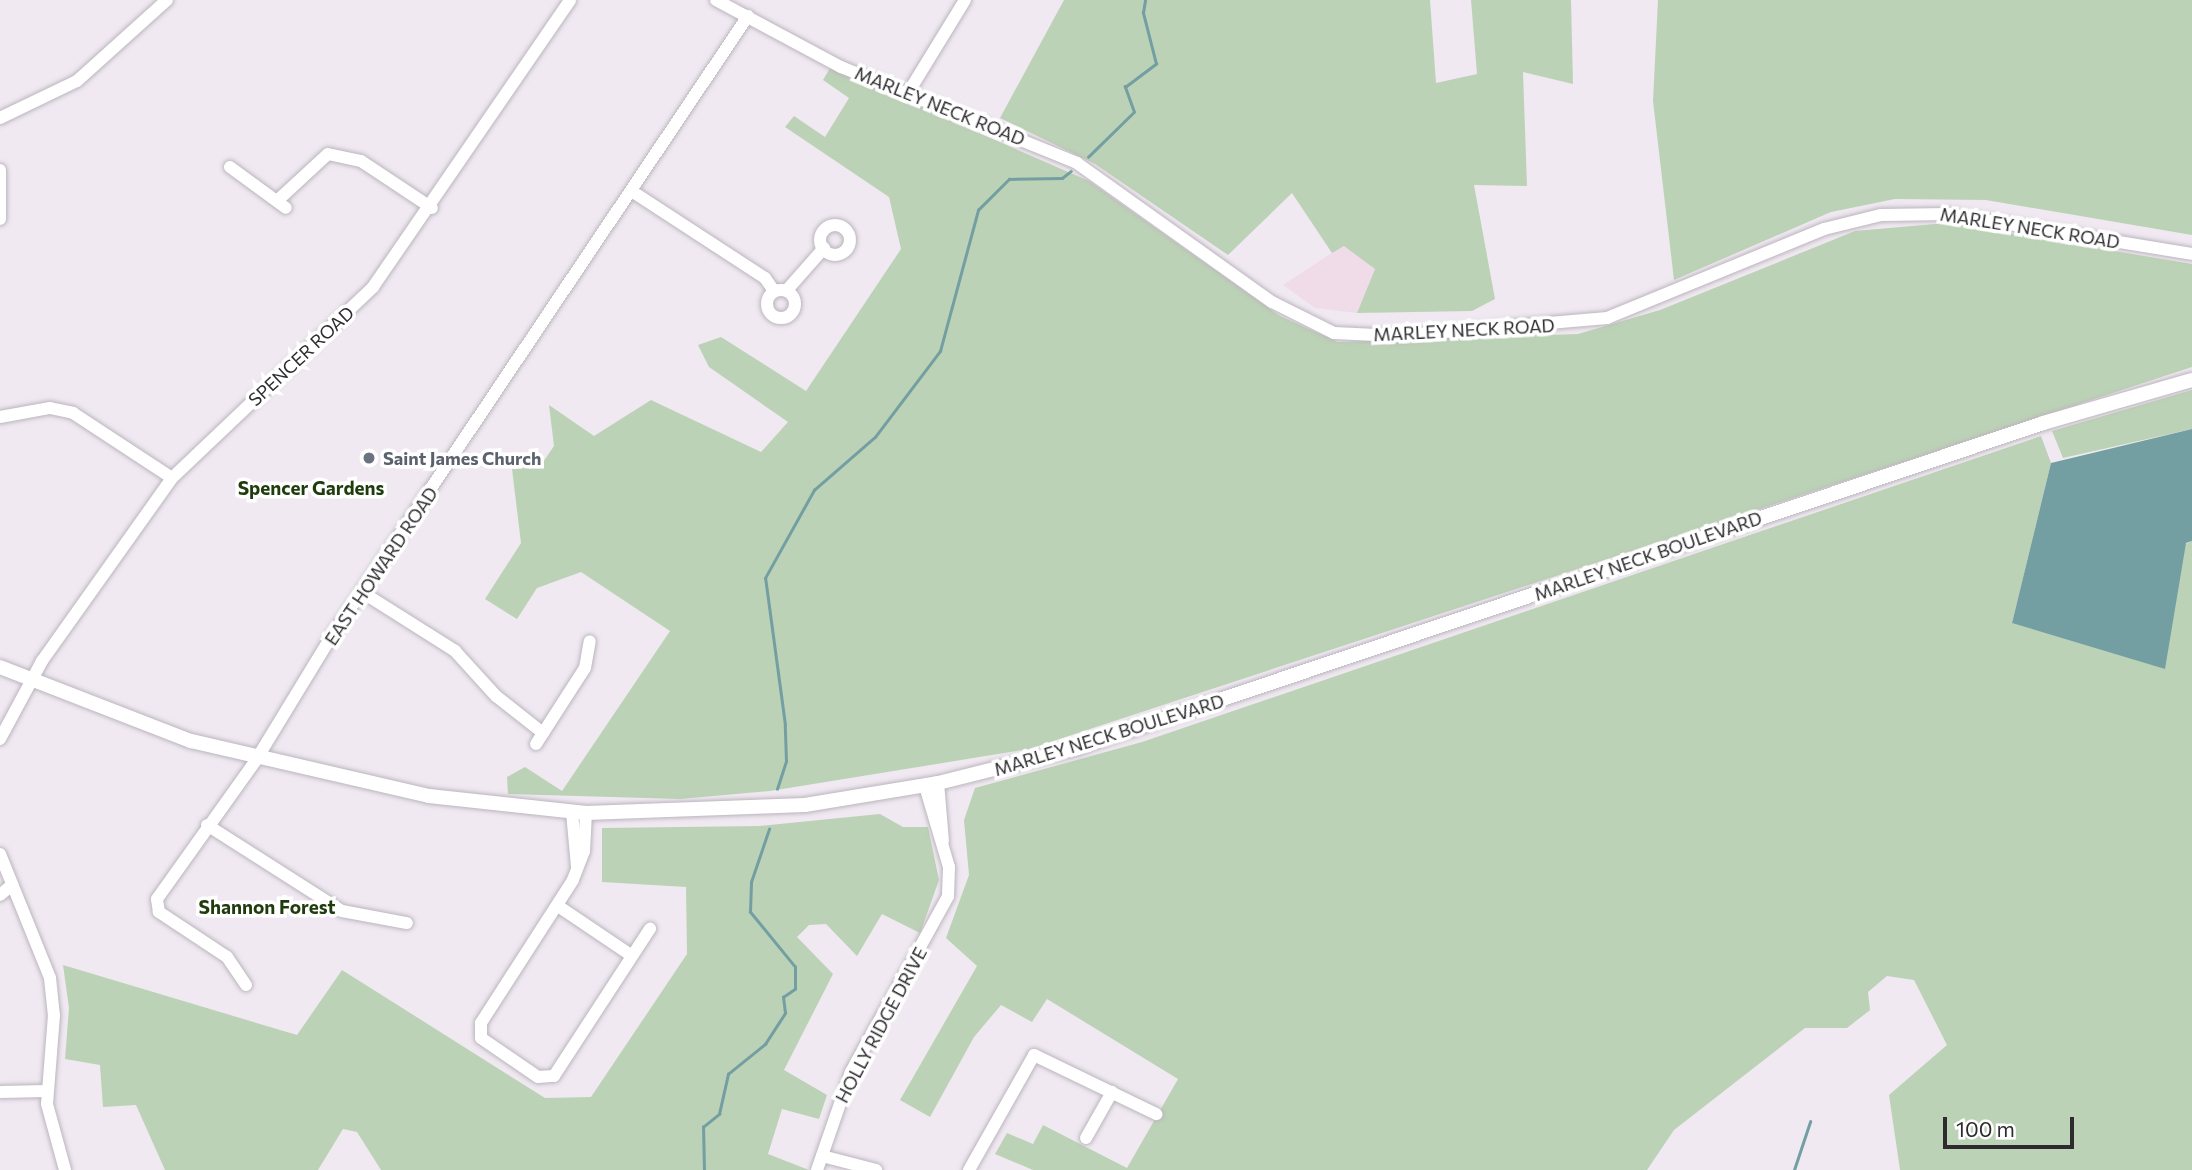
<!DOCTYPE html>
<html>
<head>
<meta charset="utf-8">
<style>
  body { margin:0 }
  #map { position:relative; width:2192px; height:1170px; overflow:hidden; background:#f0e9f2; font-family:Commissioner,sans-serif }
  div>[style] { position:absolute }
  .industrial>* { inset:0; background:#f0dbe9 }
  .green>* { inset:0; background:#bcd2b6 }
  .water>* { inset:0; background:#749fa2 }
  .stream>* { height:2.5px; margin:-1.25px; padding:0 1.25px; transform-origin:1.25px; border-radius:1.25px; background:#749fa2 }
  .roads { filter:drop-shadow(0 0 2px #bbb5bd) drop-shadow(0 0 2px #bbb5bd) }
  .minor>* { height:12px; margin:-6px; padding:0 6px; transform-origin:6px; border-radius:6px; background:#fff }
  .minor>.ring { margin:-6px; padding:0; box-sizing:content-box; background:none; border:12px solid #fff; border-radius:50% }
  .major>* { height:14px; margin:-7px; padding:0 7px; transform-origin:7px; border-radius:7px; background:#fff }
  .dots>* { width:19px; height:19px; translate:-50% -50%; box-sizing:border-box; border:4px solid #fff; border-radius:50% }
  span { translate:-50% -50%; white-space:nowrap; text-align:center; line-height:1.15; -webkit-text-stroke:7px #fff; paint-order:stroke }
  .street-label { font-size:18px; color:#2d2b2e }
  .worship-label { font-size:18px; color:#5b616d; font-weight:700 }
  .left { translate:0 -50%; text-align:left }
  .neighbourhood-label { font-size:19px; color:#1f3c0d; font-weight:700 }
  .scale { position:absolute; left:1943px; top:1117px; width:131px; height:32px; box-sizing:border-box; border:4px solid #2d2b2e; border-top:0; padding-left:9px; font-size:21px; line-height:24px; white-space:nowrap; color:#2d2b2e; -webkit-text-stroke:5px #fff; paint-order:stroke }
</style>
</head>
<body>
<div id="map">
  <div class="industrial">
    <div style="clip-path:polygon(1344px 245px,1375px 269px,1357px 313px,1315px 308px,1283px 285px)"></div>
  </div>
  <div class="green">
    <div style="clip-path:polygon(1064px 0,1430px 0,1436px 83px,1477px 74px,1471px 0,1571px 0,1573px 84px,1523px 72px,1527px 186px,1474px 185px,1495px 299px,1472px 311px,1357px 313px,1375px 269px,1344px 246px,1332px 253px,1292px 193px,1228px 255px,1095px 164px,1000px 118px)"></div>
    <div style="clip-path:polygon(1658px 0,2192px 0,2192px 235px,1986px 200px,1895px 199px,1831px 212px,1674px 280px,1653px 101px)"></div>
    <div style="clip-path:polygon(830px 68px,1089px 181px,1280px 316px,1338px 342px,1578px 334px,1660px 310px,1855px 231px,1947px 223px,2192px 264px,2192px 367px,1029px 749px,770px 791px,680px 799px,508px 794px,507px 777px,525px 767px,562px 791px,670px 631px,581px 572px,537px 588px,517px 619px,485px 599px,521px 543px,512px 469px,541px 465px,554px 446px,549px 405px,594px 436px,651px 400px,761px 452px,788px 422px,709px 367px,698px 345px,721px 337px,806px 391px,901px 249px,889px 197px,785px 127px,794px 116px,825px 137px,849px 98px,823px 80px)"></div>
    <div style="clip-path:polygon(2192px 390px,2192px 429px,2063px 458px,2052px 431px)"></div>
    <div style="clip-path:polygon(2041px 436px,2051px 463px,2012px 623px,2192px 541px,2192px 1170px,1900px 1170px,1889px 1095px,1947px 1045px,1914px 980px,1887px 976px,1868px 992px,1870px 1010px,1847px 1028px,1805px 1028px,1674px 1130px,1647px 1170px,1033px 1170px,995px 1154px,1007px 1133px,1033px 1144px,1043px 1125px,1127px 1168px,1178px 1079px,1047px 999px,1032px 1022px,1001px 1005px,974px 1037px,930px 1117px,900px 1100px,977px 966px,946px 938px,969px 875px,964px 820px,975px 788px,1142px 742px)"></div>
    <div style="clip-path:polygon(880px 814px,903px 827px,928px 827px,939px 880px,920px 933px,882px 914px,857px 956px,826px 924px,809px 925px,797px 937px,833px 974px,784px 1070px,827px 1095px,819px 1119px,782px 1109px,768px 1154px,809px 1170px,381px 1170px,357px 1132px,343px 1129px,318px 1170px,165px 1170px,136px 1105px,103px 1107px,100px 1065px,65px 1059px,69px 1008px,63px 965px,297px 1035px,342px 970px,545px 1098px,591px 1097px,687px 954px,686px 887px,602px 882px,602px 828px,760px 826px)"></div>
  </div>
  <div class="water">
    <div style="clip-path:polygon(2192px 429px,2192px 541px,2186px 543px,2165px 669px,2012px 623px,2051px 463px)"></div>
  </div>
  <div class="stream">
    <div style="left:1088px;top:157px;width:64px;rotate:-44.4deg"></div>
    <div style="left:1134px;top:112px;width:27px;rotate:-110deg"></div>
    <div style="left:1125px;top:87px;width:39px;rotate:-37deg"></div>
    <div style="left:1156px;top:64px;width:53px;rotate:-104.3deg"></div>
    <div style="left:1143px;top:13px;width:13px;rotate:-81deg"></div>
    <div style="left:777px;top:789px;width:29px;rotate:-72deg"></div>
    <div style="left:786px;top:761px;width:36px;rotate:-92deg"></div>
    <div style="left:785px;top:725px;width:148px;rotate:-97.7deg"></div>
    <div style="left:765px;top:578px;width:101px;rotate:-60.9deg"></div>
    <div style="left:814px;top:490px;width:81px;rotate:-41deg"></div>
    <div style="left:875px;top:437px;width:108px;rotate:-52.9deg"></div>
    <div style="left:940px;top:351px;width:146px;rotate:-74.9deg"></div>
    <div style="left:978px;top:210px;width:44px;rotate:-45deg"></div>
    <div style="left:1009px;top:179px;width:53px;rotate:-1.1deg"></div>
    <div style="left:1062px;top:178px;width:11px;rotate:-38deg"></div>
    <div style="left:704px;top:1170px;width:43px;rotate:-91.3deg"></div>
    <div style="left:703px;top:1127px;width:21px;rotate:-39deg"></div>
    <div style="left:719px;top:1114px;width:41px;rotate:-77.3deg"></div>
    <div style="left:728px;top:1074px;width:48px;rotate:-39deg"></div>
    <div style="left:765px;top:1044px;width:37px;rotate:-57deg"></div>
    <div style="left:785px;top:1013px;width:16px;rotate:-97deg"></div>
    <div style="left:783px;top:997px;width:14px;rotate:-34deg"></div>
    <div style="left:795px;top:989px;width:22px;rotate:-90deg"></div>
    <div style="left:795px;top:967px;width:71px;rotate:-129.3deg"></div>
    <div style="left:750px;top:912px;width:30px;rotate:-88deg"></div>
    <div style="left:751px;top:882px;width:56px;rotate:-71.2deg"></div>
    <div style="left:1794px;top:1170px;width:51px;rotate:-71.6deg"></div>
  </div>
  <div class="roads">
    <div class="minor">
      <div style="left:716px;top:0;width:142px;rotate:28.2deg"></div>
      <div style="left:841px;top:67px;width:255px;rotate:22.1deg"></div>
      <div style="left:1077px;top:163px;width:239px;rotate:35.5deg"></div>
      <div style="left:1272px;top:302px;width:69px;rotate:26.6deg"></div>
      <div style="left:1334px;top:333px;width:64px;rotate:2.7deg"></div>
      <div style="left:1398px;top:336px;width:210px;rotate:-4.9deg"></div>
      <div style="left:1607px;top:318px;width:235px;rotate:-22.3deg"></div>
      <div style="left:1824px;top:229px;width:59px;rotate:-13.8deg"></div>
      <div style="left:1881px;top:215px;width:67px;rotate:-0.9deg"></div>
      <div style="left:1948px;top:214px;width:247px;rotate:9.3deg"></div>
      <div style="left:908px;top:93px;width:109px;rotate:-58.5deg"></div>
      <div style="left:0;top:118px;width:85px;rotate:-25.7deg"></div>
      <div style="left:77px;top:81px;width:121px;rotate:-42deg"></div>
      <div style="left:230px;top:167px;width:69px;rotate:36.2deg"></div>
      <div style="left:0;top:170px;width:49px;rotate:90deg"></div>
      <div style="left:633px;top:192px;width:158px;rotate:33.1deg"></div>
      <div style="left:765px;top:278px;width:16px;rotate:55deg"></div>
      <div style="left:277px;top:201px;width:69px;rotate:-42.7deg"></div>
      <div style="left:328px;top:154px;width:34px;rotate:12deg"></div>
      <div style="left:361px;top:161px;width:85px;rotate:33.5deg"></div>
      <div class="ring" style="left:820px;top:225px;width:18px;height:18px"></div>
      <div class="ring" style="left:767px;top:290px;width:16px;height:16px"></div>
      <div style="left:787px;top:290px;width:56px;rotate:-48.6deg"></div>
      <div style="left:0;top:417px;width:51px;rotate:-10.2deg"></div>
      <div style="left:50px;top:408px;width:24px;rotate:12deg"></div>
      <div style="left:73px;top:413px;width:118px;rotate:33.3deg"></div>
      <div style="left:365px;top:594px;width:107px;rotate:32.3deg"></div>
      <div style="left:455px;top:651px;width:61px;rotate:47.7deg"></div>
      <div style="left:496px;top:696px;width:60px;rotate:38.2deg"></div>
      <div style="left:0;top:739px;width:89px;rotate:-61.7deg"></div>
      <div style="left:42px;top:661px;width:224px;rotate:-54.6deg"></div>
      <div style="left:172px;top:478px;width:277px;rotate:-43.5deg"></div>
      <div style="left:373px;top:287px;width:348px;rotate:-55.5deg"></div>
      <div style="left:536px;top:744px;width:90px;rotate:-57.2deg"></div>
      <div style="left:585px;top:668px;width:27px;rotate:-80deg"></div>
      <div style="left:938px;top:783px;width:58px;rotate:85.1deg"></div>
      <div style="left:572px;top:812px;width:55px;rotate:84.8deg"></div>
      <div style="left:586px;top:813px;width:38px;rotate:93deg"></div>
      <div style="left:584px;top:851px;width:31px;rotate:111deg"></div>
      <div style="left:573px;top:880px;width:170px;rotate:122.8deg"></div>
      <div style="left:481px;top:1023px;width:15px;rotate:90deg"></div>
      <div style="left:481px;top:1038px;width:69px;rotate:34.4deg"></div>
      <div style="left:538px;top:1077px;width:16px;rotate:-4deg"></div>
      <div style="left:554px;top:1076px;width:176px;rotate:-56.9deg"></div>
      <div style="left:207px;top:825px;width:160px;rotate:32.5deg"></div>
      <div style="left:342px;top:911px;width:66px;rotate:10.5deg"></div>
      <div style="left:0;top:854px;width:134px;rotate:68deg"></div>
      <div style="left:50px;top:978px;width:37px;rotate:84deg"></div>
      <div style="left:54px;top:1015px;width:89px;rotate:94.5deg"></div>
      <div style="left:47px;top:1104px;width:68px;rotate:74.7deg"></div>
      <div style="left:0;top:895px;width:16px;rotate:-40deg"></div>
      <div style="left:558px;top:906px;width:89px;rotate:34deg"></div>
      <div style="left:246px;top:985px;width:34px;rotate:-124deg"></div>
      <div style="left:227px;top:957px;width:82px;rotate:-146.5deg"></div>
      <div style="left:159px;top:912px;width:13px;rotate:-99deg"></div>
      <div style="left:157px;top:899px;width:171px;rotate:-54.5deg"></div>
      <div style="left:256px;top:760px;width:144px;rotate:-58.6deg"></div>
      <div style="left:331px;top:637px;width:748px;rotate:-56.12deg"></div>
      <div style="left:0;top:1092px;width:46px;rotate:-1.2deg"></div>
      <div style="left:1086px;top:1138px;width:53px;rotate:-60.5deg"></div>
      <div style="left:822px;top:1156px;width:56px;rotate:14.5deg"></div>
      <div style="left:817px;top:1170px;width:104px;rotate:-70.9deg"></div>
      <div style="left:851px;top:1072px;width:201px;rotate:-61.1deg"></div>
      <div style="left:948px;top:896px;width:29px;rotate:-88deg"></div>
      <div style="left:949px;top:867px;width:84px;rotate:-106.5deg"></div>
      <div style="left:969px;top:1170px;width:132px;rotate:-60.5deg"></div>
      <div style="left:1034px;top:1055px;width:136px;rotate:25.8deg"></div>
    </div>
    <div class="major">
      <div style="left:0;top:667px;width:205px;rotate:21.2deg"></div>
      <div style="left:191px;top:741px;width:244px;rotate:13deg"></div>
      <div style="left:429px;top:796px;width:158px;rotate:6.2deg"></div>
      <div style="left:586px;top:813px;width:219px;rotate:-2.1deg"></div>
      <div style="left:805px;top:805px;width:135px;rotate:-9.4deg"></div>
      <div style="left:938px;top:783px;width:143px;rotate:-14.1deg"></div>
      <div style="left:1077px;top:748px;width:1019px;rotate:-18.59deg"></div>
      <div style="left:2043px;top:423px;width:155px;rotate:-16.1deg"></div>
    </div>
  </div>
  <div class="dots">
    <div style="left:369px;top:458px;background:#6b7280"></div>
  </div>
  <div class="street-label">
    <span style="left:940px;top:106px;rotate:22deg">MARLEY NECK ROAD</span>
    <span style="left:2030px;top:228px;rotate:9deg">MARLEY NECK ROAD</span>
    <span style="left:1464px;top:330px;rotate:-3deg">MARLEY NECK ROAD</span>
    <span style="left:301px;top:356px;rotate:-43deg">SPENCER ROAD</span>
    <span style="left:1648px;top:556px;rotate:-19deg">MARLEY NECK BOULEVARD</span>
    <span style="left:381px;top:566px;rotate:-56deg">EAST HOWARD ROAD</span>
    <span style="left:1109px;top:735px;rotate:-17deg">MARLEY NECK BOULEVARD</span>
    <span style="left:881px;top:1025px;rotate:-62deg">HOLLY RIDGE DRIVE</span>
  </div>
  <div class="worship-label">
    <span class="left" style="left:383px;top:458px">Saint James Church</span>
  </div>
  <div class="neighbourhood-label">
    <span style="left:311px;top:488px">Spencer Gardens</span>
    <span style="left:267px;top:907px">Shannon Forest</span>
  </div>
  <div class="scale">100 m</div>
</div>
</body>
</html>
